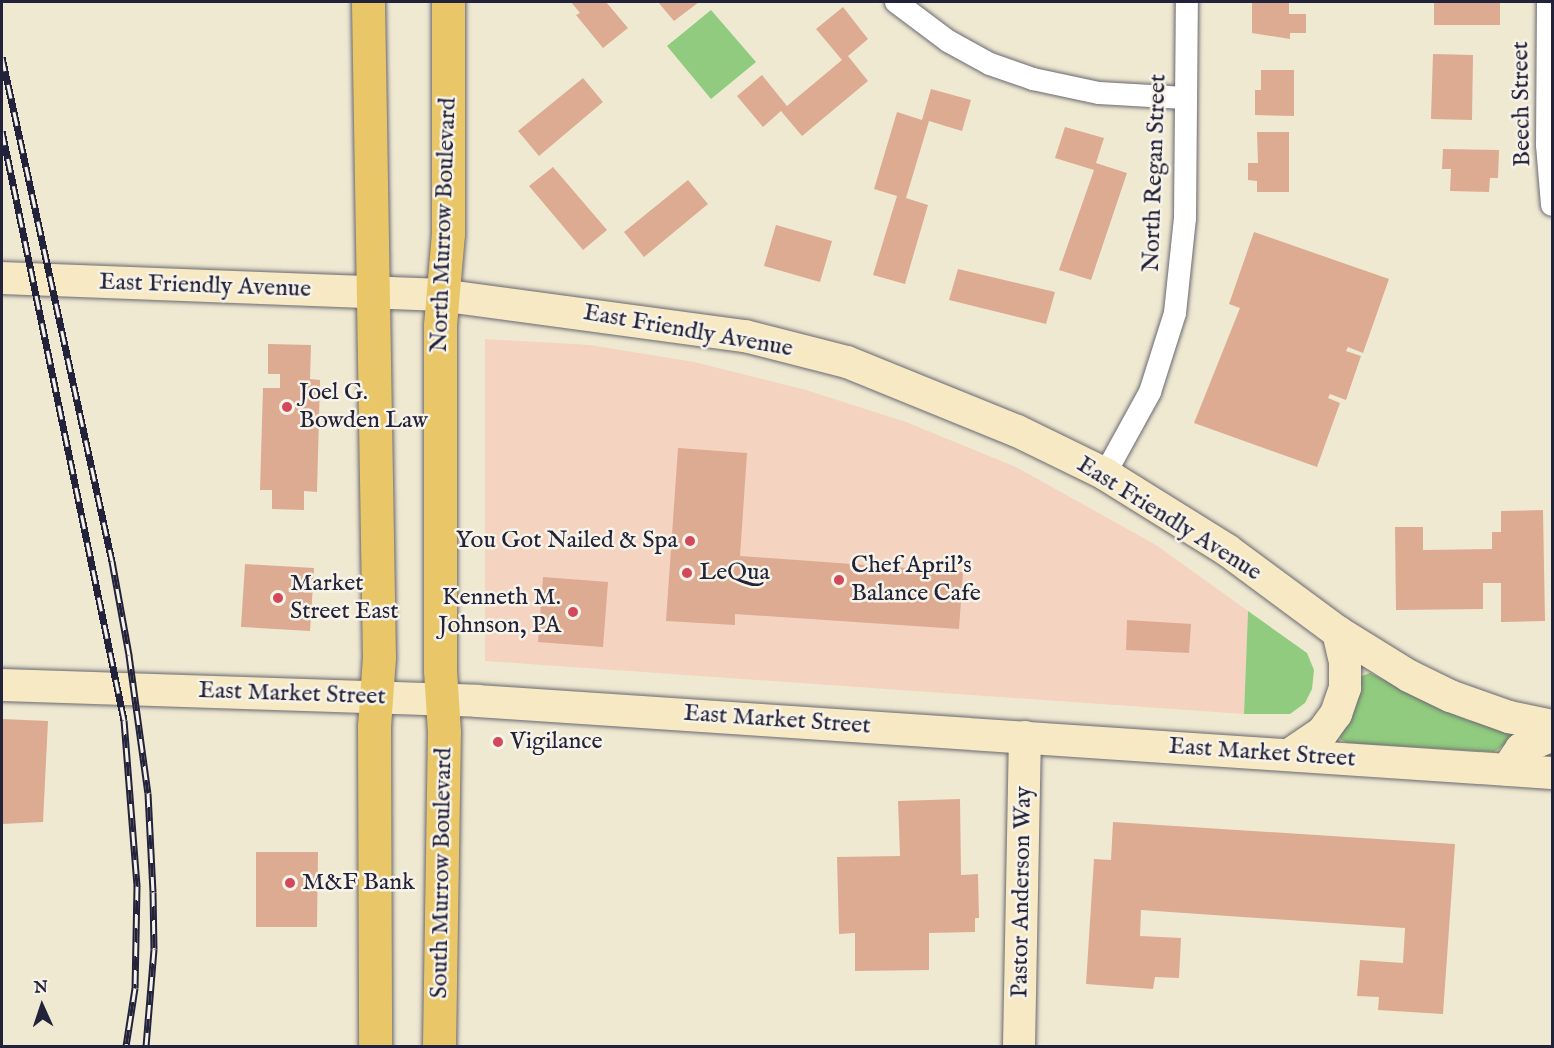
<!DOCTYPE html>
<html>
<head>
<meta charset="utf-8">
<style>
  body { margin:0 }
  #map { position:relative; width:1554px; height:1048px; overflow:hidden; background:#efe9d2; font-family:"IM FELL English",serif }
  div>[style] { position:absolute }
  .built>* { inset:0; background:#f4d3c0 }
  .green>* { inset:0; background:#91cb7f }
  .building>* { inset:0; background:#ddab92 }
  .roads { filter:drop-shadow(0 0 2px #6a6870) drop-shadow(0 0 2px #6a6870) }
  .street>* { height:22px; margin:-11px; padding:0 11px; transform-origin:11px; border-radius:11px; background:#fff }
  .secondary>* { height:32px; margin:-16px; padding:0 16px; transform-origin:16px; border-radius:16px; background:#f6e9c3 }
  .primary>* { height:33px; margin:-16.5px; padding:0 16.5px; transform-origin:16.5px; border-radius:16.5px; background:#e9c769 }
  .rail>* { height:7px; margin-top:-3.5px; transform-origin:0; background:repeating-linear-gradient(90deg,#f7f3e8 0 14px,#22223b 0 28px); box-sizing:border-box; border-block:2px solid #22223b }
  .dots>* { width:16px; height:16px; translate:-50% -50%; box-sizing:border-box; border:3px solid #f7f3e8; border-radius:50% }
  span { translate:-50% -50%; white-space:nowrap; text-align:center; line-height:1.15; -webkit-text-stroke:5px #f7f3e8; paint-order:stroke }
  .street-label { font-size:24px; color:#22223b }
  .poi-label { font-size:24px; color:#22223b }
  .left { translate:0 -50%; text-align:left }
  .right { translate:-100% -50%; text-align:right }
  .frame { position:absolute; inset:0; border:3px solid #22223b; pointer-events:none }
  .north { position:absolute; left:12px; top:976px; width:60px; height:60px; -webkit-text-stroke:4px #f7f3e8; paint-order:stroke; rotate:357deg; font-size:16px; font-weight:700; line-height:24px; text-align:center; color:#22223b }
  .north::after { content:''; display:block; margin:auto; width:21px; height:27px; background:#22223b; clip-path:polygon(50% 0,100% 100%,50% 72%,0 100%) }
</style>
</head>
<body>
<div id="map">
  <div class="built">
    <div style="clip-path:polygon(485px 339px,590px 345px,694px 362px,806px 390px,906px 422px,1016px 467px,1156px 545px,1248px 611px,1244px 714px,485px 661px)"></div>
  </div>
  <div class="green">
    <div style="clip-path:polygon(711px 10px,756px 62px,711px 99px,667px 46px)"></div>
    <div style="clip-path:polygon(1248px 611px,1307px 653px,1314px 670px,1312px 689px,1305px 703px,1290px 714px,1244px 714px)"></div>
    <div style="clip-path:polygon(1370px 673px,1467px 720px,1515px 732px,1516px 737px,1494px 752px,1347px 743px,1340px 739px,1339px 731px,1359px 677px)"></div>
  </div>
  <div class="building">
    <div style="clip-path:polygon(571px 2px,606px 2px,628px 28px,603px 48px,576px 15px,580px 13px)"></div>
    <div style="clip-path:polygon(658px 2px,699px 2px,674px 21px)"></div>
    <div style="clip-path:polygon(1252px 2px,1289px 2px,1289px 14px,1306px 14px,1306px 33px,1290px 33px,1290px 39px,1252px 33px)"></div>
    <div style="clip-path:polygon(1434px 2px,1500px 2px,1500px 25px,1434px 25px)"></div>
    <div style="clip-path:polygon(843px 7px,868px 39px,848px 56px,868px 81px,802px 136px,781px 111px,763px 127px,737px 96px,762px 75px,787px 106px,842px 60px,816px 29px)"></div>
    <div style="clip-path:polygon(1433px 54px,1473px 55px,1472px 120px,1431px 119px)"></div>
    <div style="clip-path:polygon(1261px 70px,1294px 70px,1294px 116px,1255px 115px,1255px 90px,1261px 90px)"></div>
    <div style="clip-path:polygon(583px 78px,603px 102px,539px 156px,518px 131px)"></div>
    <div style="clip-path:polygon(931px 89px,971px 100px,962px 131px,929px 121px,906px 198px,928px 205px,905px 284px,873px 275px,897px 196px,874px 189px,897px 112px,922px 120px)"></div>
    <div style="clip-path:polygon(1065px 127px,1104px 138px,1096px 163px,1127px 173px,1091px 280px,1059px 270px,1094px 170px,1055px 158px)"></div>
    <div style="clip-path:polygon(1257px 132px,1289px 132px,1289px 192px,1257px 192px,1257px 181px,1248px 180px,1248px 163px,1258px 163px)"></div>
    <div style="clip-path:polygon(1443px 149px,1499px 150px,1498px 178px,1490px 178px,1489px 192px,1450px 191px,1451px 169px,1442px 169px)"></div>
    <div style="clip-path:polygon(553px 167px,607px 230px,583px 250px,529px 186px)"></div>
    <div style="clip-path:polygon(688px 180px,708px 204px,644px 257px,624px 232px)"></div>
    <div style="clip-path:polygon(776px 225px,832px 241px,820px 282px,764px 266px)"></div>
    <div style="clip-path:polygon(1254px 232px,1389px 279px,1363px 353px,1348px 347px,1346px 351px,1361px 356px,1346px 400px,1330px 394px,1328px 398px,1340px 403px,1317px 467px,1194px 423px,1240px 308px,1229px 304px)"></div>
    <div style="clip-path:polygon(958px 269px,1055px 292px,1046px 324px,949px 300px)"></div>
    <div style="clip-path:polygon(268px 344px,311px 345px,310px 379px,320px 380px,317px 492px,304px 491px,304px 510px,272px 509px,272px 490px,260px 490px,263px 388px,280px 388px,280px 374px,268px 374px)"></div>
    <div style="clip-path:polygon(678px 448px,747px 453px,740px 556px,963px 572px,959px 629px,735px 614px,735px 625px,666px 621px)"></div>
    <div style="clip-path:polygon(1543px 510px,1545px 621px,1501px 622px,1501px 583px,1483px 583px,1483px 609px,1396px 610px,1395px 527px,1423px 527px,1423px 550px,1492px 549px,1492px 532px,1501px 532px,1501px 511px)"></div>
    <div style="clip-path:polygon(245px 564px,314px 568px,310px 631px,241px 627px)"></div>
    <div style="clip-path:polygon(543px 577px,608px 582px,603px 647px,538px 642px)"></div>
    <div style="clip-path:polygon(1127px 620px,1191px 624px,1189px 653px,1126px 650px)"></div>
    <div style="clip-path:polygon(2px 719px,48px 721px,43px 822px,2px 824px)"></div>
    <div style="clip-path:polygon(960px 799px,961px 875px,978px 874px,979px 918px,975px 918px,975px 932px,929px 933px,929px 970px,855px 971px,855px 933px,839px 934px,837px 857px,900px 856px,898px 801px)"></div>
    <div style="clip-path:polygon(1113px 822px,1455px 844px,1443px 1014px,1378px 1010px,1379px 997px,1357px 996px,1360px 960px,1403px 963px,1405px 928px,1141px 910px,1140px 936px,1181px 938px,1179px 978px,1155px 977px,1153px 989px,1086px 984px,1094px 859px,1111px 860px)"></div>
    <div style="clip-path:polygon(256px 852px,318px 852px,317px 927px,256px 927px)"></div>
  </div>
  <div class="roads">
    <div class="street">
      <div style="left:896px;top:2px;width:65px;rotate:36.9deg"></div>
      <div style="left:948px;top:41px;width:48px;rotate:28.7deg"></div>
      <div style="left:990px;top:64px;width:46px;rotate:19.2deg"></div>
      <div style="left:1033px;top:79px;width:67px;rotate:12deg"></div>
      <div style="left:1099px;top:93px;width:86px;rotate:3.3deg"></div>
      <div style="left:1548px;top:2px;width:143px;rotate:90.4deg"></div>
      <div style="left:1547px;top:145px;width:60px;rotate:85.2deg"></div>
      <div style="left:1105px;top:474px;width:94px;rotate:-61.2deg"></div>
      <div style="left:1150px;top:392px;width:83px;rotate:-72.4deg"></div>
      <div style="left:1175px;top:313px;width:96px;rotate:-84deg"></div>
      <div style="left:1185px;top:218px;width:216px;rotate:-89.5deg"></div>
    </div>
    <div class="secondary">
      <div style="left:2px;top:278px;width:438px;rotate:2.2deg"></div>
      <div style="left:440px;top:295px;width:308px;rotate:7.7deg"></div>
      <div style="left:745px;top:336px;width:105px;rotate:14.3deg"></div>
      <div style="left:847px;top:362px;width:183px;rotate:22.1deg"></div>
      <div style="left:1017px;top:431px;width:98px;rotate:26deg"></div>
      <div style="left:1105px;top:474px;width:144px;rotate:31.9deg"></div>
      <div style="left:1227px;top:550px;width:138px;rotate:36.5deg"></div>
      <div style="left:1338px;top:632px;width:84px;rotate:31.8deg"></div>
      <div style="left:1409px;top:676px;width:46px;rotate:26deg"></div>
      <div style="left:1450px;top:696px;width:63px;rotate:19.6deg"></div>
      <div style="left:1509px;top:717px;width:44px;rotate:11.8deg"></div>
      <div style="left:2px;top:685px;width:475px;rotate:1.9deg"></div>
      <div style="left:477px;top:701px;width:1077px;rotate:3.83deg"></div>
      <div style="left:1289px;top:755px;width:40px;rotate:-34deg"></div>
      <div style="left:1322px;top:733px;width:24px;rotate:-54deg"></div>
      <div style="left:1336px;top:714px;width:28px;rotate:-71deg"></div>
      <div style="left:1345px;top:688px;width:26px;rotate:-90deg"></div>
      <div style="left:1345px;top:662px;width:31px;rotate:-103deg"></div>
      <div style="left:1507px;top:770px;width:25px;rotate:-56deg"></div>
      <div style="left:1521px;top:749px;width:34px;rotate:-24deg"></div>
      <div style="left:1019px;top:1046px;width:309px;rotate:-88.9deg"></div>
    </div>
    <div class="primary">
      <div style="left:368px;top:2px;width:655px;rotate:89.04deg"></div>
      <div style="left:379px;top:657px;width:69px;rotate:94.1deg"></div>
      <div style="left:374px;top:726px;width:320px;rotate:89.8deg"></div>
      <div style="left:439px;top:1046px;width:314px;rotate:-89.1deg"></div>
      <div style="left:444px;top:732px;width:62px;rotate:-93.7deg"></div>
      <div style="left:440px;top:670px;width:345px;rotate:-90deg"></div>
      <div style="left:440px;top:325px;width:91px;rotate:-85deg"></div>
      <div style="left:448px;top:234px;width:232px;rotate:-90deg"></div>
    </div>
  </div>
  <div class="rail">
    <div style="left:2px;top:57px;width:516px;rotate:77.69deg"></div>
    <div style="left:112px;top:561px;width:96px;rotate:79.7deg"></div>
    <div style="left:129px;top:655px;width:139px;rotate:82.2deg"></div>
    <div style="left:148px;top:793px;width:99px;rotate:87.1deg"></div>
    <div style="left:153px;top:892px;width:57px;rotate:89deg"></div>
    <div style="left:154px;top:949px;width:97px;rotate:94.7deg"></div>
    <div style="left:2px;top:131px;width:602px;rotate:78.3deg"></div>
    <div style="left:124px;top:720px;width:167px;rotate:85.5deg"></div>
    <div style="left:137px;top:886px;width:102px;rotate:91.1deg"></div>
    <div style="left:135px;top:988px;width:59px;rotate:98.8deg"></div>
  </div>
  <div class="dots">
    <div style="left:287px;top:407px;background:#d1495b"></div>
    <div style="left:690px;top:541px;background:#d1495b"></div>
    <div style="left:687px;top:573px;background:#d1495b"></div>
    <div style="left:839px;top:580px;background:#d1495b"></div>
    <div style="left:278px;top:598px;background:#d1495b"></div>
    <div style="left:573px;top:612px;background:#d1495b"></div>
    <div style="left:498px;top:742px;background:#d1495b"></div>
    <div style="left:290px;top:883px;background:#d1495b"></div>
  </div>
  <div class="street-label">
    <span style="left:1522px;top:104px;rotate:-91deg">Beech Street</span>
    <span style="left:1155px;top:173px;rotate:-88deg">North Regan Street</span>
    <span style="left:444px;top:225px;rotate:-88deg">North Murrow Boulevard</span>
    <span style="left:205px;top:286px;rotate:2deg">East Friendly Avenue</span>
    <span style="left:688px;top:331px;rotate:10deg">East Friendly Avenue</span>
    <span style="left:1169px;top:519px;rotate:32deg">East Friendly Avenue</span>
    <span style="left:292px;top:694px;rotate:2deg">East Market Street</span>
    <span style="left:777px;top:720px;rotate:4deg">East Market Street</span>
    <span style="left:1262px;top:753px;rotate:4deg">East Market Street</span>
    <span style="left:442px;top:873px;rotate:-89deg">South Murrow Boulevard</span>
    <span style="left:1022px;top:892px;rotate:-89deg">Pastor Anderson Way</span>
  </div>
  <div class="poi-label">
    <span class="left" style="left:299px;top:407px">Joel G.<br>Bowden Law</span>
    <span class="right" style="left:678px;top:541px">You Got Nailed &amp; Spa</span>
    <span class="left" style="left:851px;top:580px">Chef April's<br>Balance Cafe</span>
    <span class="left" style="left:699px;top:573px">LeQua</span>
    <span class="left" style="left:290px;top:598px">Market<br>Street East</span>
    <span class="right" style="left:561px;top:612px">Kenneth M.<br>Johnson, PA</span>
    <span class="left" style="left:510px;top:742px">Vigilance</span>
    <span class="left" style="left:302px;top:883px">M&amp;F Bank</span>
  </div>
  <div class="frame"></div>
  <div class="north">N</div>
</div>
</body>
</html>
